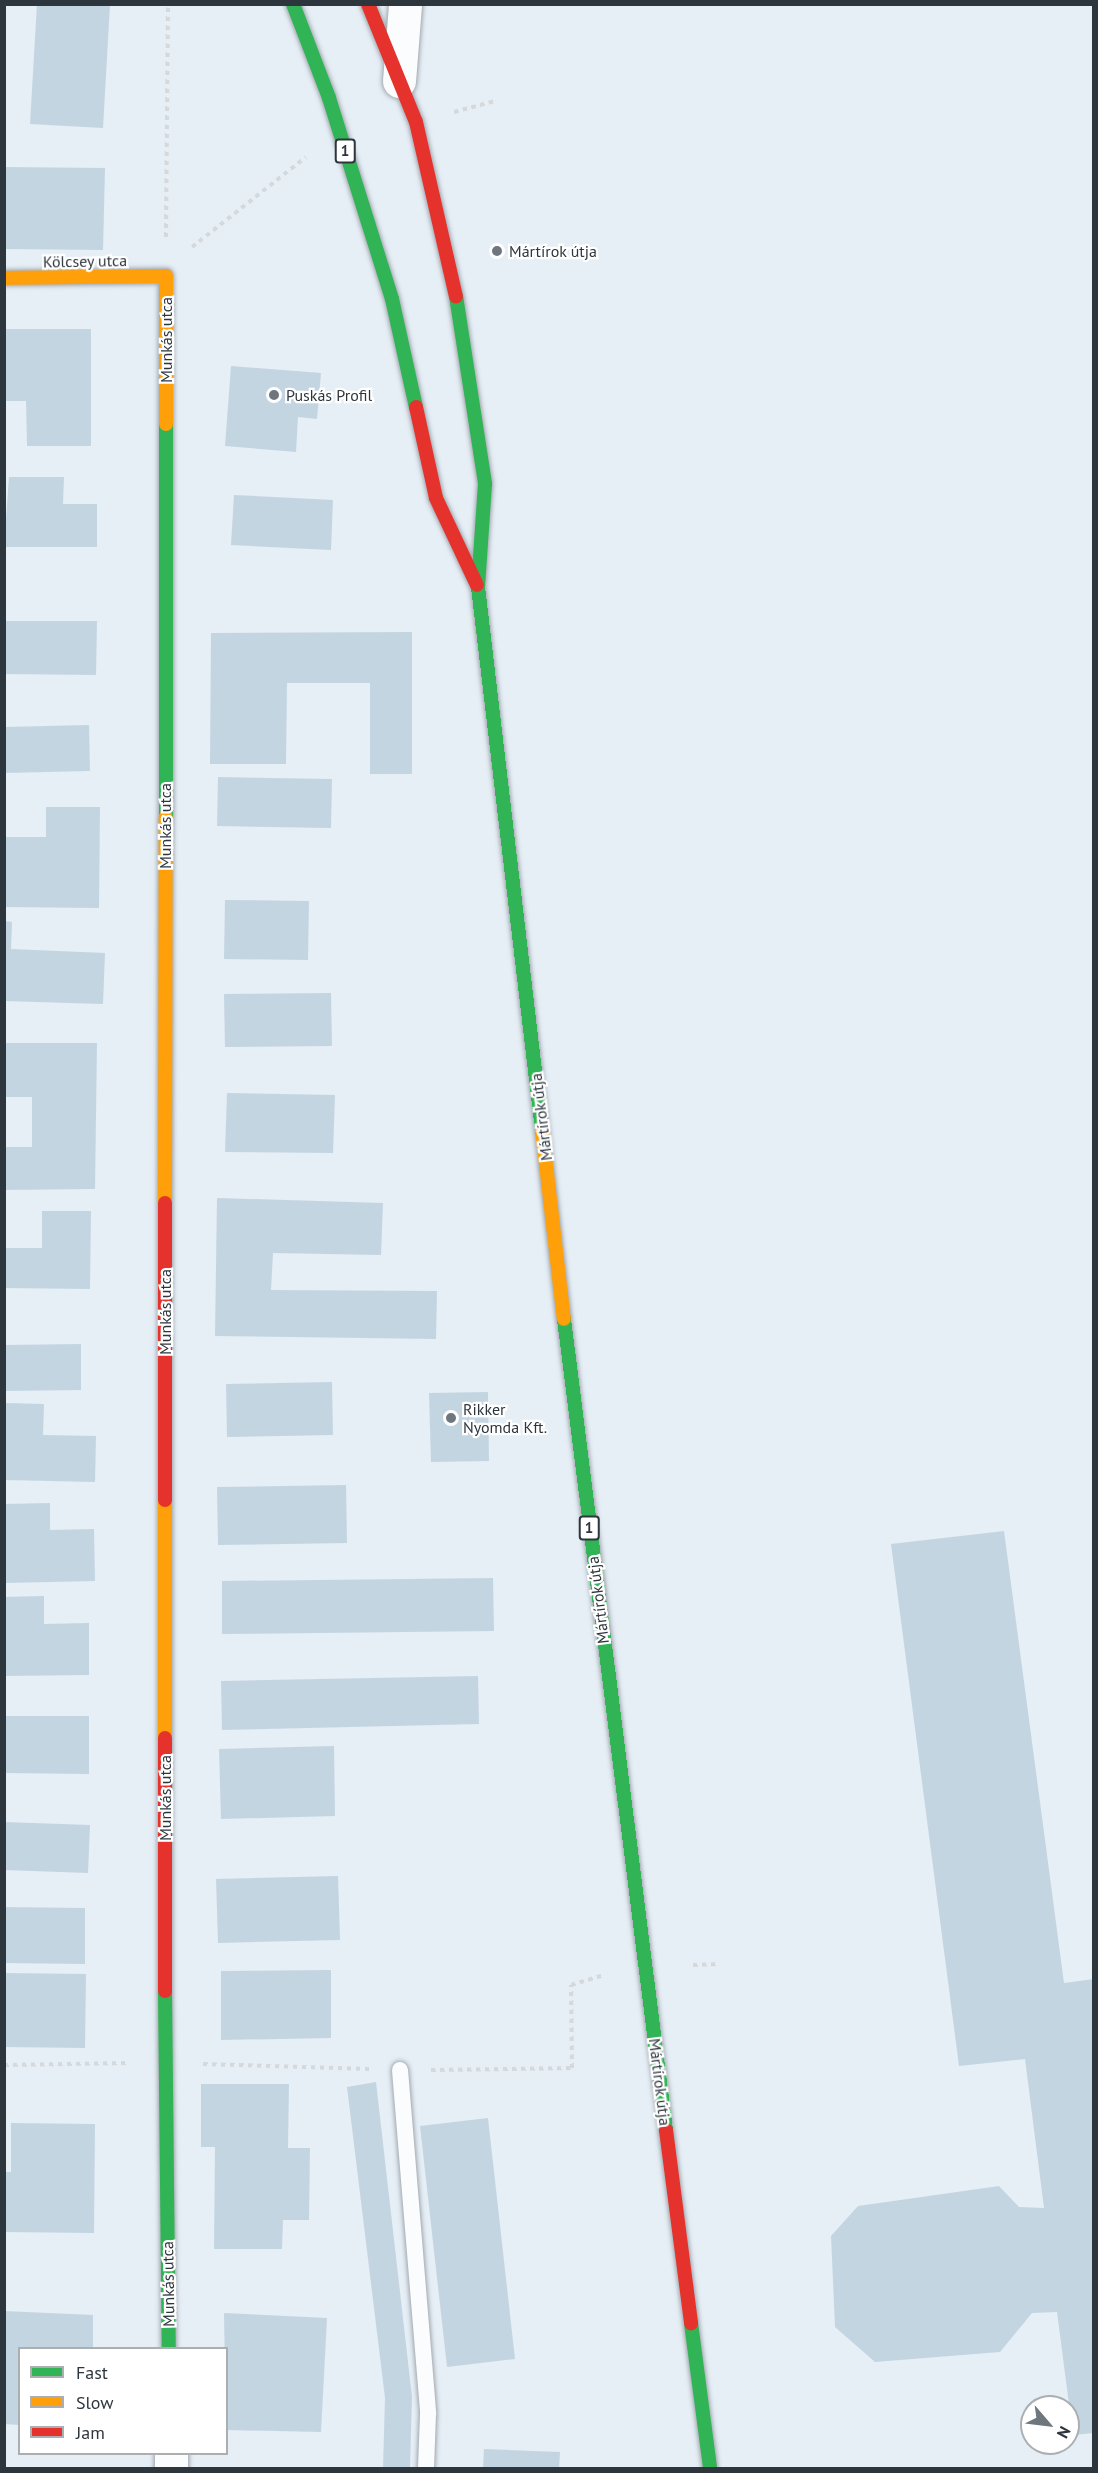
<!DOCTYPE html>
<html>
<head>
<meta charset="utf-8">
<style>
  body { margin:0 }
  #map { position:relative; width:1098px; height:2473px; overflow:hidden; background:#e6eef6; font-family:"PT Sans",sans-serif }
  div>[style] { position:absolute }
  .building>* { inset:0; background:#c4d5e2 }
  .path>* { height:4px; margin-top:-2px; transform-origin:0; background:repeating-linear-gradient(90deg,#d6d9db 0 4.5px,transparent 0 9px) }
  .roads { filter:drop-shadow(0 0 2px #a3aab0) drop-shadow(0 0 2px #a3aab0) }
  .lane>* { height:16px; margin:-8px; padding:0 8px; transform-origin:8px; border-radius:8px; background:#fbfcfe }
  .street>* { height:33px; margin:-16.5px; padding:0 16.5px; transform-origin:16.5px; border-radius:16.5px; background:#fbfcfe }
  .fast>* { height:14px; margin:-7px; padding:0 7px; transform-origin:7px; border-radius:7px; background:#30b455 }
  .slow>* { height:14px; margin:-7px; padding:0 7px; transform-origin:7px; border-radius:7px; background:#ff9f0a }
  .jam>* { height:14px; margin:-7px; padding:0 7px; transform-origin:7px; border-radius:7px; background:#e5322d }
  .dots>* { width:16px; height:16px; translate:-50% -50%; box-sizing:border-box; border:3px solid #fff; border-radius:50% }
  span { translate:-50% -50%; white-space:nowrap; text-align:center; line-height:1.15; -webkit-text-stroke:4.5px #fff; paint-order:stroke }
  .shield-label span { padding:2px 4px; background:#fff; border:2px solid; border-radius:4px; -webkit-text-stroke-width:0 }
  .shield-label { font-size:15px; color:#2e363d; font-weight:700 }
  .poi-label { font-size:16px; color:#2e363d }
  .left { translate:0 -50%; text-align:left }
  .street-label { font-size:16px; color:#2e363d }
  .frame { position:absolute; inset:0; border:6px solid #2e363d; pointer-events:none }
  .legend { position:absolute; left:18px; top:2347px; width:210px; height:108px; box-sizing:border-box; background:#fff; border:2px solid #abafb1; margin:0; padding:8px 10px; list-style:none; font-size:18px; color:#2e363d }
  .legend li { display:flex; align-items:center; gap:12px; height:30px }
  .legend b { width:30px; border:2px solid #abafb1 }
  .north { position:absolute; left:1020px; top:2395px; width:60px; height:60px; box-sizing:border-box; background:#fff; border:2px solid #abafb1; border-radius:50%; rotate:118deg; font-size:16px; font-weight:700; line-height:24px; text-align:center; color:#2e363d }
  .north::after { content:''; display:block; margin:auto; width:21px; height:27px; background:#6e767e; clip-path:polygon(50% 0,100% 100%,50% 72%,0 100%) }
</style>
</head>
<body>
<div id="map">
  <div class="building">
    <div style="clip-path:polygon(37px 4px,110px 4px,103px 128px,30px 124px)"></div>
    <div style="clip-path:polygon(4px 167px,105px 168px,103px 250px,4px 249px)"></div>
    <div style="clip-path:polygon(4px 329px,91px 329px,91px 446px,27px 446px,26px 401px,4px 401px)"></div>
    <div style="clip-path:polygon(231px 366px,321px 373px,317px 419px,298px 417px,296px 452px,225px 446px)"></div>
    <div style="clip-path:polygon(9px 477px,64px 477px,63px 504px,97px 504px,97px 547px,4px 547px)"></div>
    <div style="clip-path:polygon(234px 495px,333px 500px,331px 550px,231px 545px)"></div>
    <div style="clip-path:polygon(4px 621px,97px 621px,96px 675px,4px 674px)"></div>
    <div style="clip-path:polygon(412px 632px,412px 774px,370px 774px,370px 683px,287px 683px,286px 764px,210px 764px,211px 633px)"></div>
    <div style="clip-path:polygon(89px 725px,90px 771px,4px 773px,4px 727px)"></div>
    <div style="clip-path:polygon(218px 777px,332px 779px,331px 828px,217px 826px)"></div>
    <div style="clip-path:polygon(46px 807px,100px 807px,99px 908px,4px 907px,4px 837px,46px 837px)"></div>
    <div style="clip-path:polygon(225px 900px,309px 901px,308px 960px,224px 959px)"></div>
    <div style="clip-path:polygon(4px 921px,12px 922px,11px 949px,105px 953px,103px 1004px,4px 1001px)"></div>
    <div style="clip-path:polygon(331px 993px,332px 1046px,225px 1047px,224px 994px)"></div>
    <div style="clip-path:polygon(4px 1043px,97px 1043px,95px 1189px,4px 1190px,4px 1147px,32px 1147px,32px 1097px,4px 1097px)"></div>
    <div style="clip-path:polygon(227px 1093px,335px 1095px,333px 1153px,225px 1152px)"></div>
    <div style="clip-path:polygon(217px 1198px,383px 1203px,381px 1255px,273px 1253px,271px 1290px,437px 1291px,436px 1339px,215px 1336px)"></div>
    <div style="clip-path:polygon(42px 1211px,91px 1211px,90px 1289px,4px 1288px,4px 1248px,42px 1248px)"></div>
    <div style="clip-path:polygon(81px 1344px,81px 1390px,4px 1391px,4px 1345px)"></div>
    <div style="clip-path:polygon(332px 1382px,333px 1435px,227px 1437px,226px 1384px)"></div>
    <div style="clip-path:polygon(488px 1392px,489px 1461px,431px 1462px,429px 1393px)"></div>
    <div style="clip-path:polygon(5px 1403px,44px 1404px,43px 1435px,96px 1436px,95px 1482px,5px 1480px)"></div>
    <div style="clip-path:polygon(346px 1485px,347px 1543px,218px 1545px,217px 1487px)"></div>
    <div style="clip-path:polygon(50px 1503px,50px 1530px,94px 1529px,95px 1581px,4px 1583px,4px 1504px)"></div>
    <div style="clip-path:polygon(1004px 1531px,1064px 1983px,1094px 1979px,1094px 2433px,1073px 2435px,1057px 2312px,1032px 2313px,1000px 2352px,875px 2362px,835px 2327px,831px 2236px,858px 2206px,999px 2186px,1019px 2207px,1044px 2208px,1025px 2059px,959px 2066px,891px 1544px)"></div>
    <div style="clip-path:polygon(493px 1578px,494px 1631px,222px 1634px,222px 1581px)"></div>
    <div style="clip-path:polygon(44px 1596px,44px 1624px,89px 1623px,89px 1675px,4px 1676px,4px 1597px)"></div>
    <div style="clip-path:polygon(478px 1676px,479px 1724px,222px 1730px,221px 1681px)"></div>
    <div style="clip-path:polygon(4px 1716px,89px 1716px,89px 1774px,4px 1773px)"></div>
    <div style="clip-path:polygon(334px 1746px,335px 1816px,221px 1819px,219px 1749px)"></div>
    <div style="clip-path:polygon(4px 1822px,90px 1825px,88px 1873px,4px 1870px)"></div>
    <div style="clip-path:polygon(338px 1876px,340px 1940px,218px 1943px,216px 1879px)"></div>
    <div style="clip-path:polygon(4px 1907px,85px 1908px,85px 1964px,4px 1963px)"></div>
    <div style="clip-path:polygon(331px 1970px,331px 2038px,221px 2040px,221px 1971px)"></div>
    <div style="clip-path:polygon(4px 1973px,86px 1974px,85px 2048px,4px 2047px)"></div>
    <div style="clip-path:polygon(376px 2082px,412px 2397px,410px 2468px,383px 2468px,385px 2398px,347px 2087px)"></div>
    <div style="clip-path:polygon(201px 2084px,289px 2084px,288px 2148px,310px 2148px,309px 2220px,283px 2220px,282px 2249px,214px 2249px,215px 2147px,201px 2147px)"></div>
    <div style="clip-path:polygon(488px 2118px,515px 2359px,447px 2367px,420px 2126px)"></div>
    <div style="clip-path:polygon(11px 2123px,95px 2124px,94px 2233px,4px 2232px,4px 2172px,11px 2172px)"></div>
    <div style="clip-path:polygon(4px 2311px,93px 2315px,93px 2348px,20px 2348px,20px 2425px,4px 2424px)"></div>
    <div style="clip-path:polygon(224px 2313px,327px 2318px,321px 2432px,226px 2430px)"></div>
    <div style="clip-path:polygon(484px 2449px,560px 2452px,559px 2468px,483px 2468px)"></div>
  </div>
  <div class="path">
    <div style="left:454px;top:112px;width:42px;rotate:-15deg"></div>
    <div style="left:166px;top:237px;width:233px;rotate:-89.5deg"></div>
    <div style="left:192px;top:247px;width:145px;rotate:-38.3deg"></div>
    <div style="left:693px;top:1965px;width:26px;rotate:-2deg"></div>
    <div style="left:203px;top:2064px;width:167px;rotate:1.7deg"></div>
    <div style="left:4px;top:2065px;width:123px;rotate:-0.9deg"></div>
    <div style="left:431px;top:2070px;width:141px;rotate:-0.8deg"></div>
    <div style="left:572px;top:2068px;width:83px;rotate:-90.7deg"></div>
    <div style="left:571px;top:1985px;width:34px;rotate:-17deg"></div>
  </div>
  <div class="roads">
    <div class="lane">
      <div style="left:400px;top:2070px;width:345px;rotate:85.3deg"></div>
      <div style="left:428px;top:2414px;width:54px;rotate:92.1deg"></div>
    </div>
    <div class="street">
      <div style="left:399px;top:81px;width:77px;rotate:-85.5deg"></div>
      <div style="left:171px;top:2454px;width:14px;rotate:90deg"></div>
    </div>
    <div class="fast">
      <div style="left:293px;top:4px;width:101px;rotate:69deg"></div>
      <div style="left:329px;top:98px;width:211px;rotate:72.6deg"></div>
      <div style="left:392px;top:299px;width:111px;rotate:77.5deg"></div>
      <div style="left:456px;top:296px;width:190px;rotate:81.2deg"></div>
      <div style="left:485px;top:484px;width:103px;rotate:93.9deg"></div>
      <div style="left:478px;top:587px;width:547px;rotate:83.28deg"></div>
      <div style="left:166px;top:817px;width:393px;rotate:-90deg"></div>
      <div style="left:564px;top:1319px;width:817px;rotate:82.83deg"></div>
      <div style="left:165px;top:1991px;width:357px;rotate:89.4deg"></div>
      <div style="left:691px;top:2323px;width:146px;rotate:82.5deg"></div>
    </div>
    <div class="slow">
      <div style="left:4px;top:278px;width:162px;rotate:-0.7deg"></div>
      <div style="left:166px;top:276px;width:148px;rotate:90deg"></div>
      <div style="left:542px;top:1130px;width:190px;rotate:83.4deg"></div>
      <div style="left:165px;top:1203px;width:386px;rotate:-89.9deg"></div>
      <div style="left:165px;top:1738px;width:238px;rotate:-90deg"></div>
    </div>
    <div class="jam">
      <div style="left:368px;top:4px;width:127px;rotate:67.9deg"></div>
      <div style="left:416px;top:122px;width:179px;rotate:77.1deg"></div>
      <div style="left:416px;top:407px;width:93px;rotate:77.6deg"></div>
      <div style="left:436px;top:498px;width:96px;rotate:64.8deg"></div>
      <div style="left:165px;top:1500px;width:297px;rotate:-90deg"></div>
      <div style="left:165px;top:1991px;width:253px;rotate:-90deg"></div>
      <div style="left:666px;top:2130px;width:195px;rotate:82.6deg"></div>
    </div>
  </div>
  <div class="dots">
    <div style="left:497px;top:251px;background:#6e767e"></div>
    <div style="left:274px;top:395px;background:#6e767e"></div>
    <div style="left:451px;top:1418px;background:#6e767e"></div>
  </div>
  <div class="shield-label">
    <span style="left:345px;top:151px">1</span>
    <span style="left:589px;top:1528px">1</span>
  </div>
  <div class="poi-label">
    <span class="left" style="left:509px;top:251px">Mártírok útja</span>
    <span class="left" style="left:286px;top:395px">Puskás Profil</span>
    <span class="left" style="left:463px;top:1418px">Rikker<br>Nyomda Kft.</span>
  </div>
  <div class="street-label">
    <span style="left:85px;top:261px;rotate:-1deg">Kölcsey utca</span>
    <span style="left:166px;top:340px;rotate:-90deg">Munkás utca</span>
    <span style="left:165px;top:826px;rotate:-90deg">Munkás utca</span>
    <span style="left:541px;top:1117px;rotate:-97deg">Mártírok útja</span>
    <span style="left:165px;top:1312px;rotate:-90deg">Munkás utca</span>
    <span style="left:598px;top:1600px;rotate:-97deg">Mártírok útja</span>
    <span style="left:165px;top:1798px;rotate:-90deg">Munkás utca</span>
    <span style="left:660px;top:2082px;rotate:83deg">Mártírok útja</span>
    <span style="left:168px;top:2284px;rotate:-91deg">Munkás utca</span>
  </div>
  <div class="frame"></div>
  <ul class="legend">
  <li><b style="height:8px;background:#30b455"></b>Fast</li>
  <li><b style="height:8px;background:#ff9f0a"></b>Slow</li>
  <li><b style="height:8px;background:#e5322d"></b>Jam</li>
  </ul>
  <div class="north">N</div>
</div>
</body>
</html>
